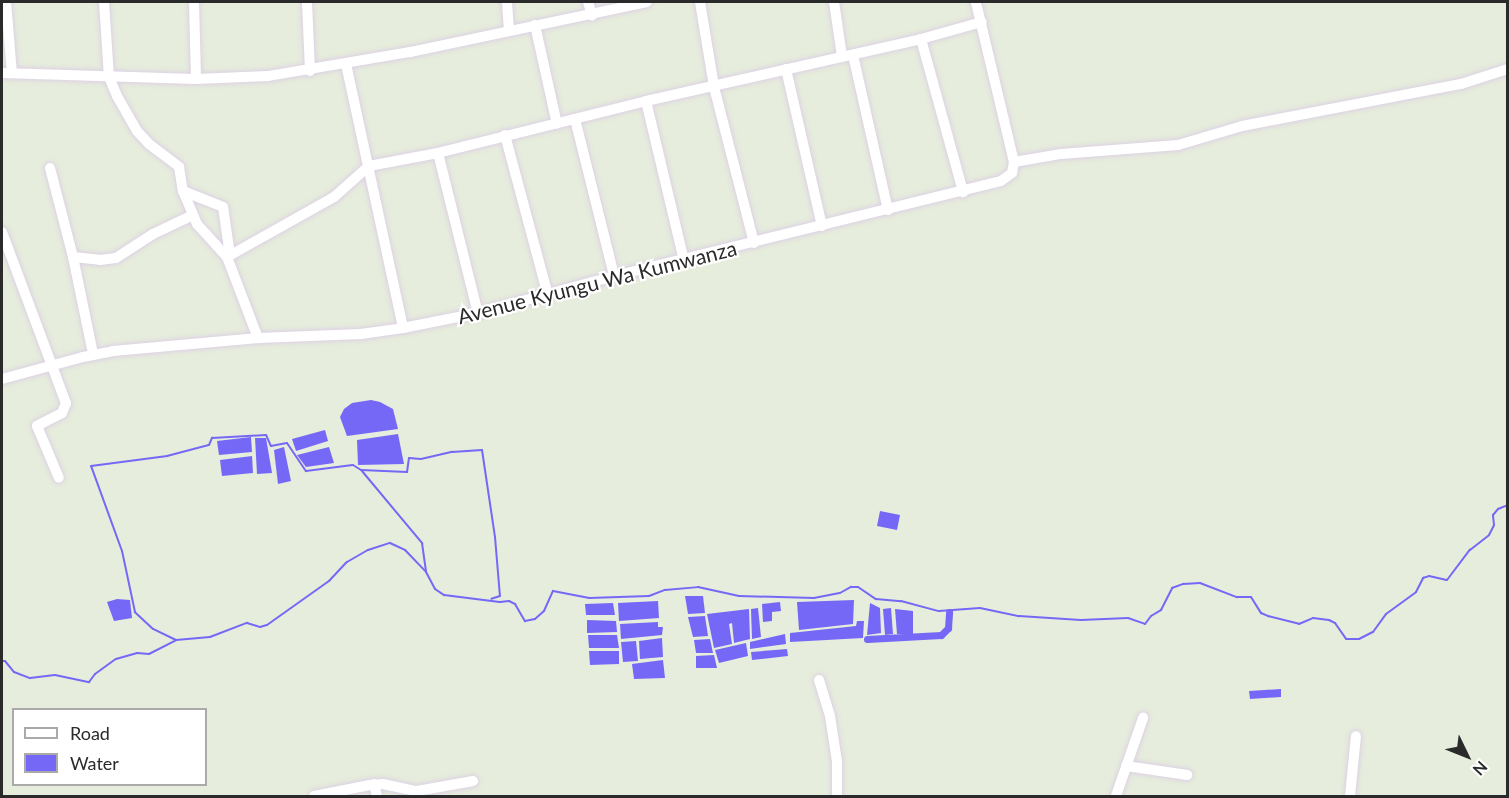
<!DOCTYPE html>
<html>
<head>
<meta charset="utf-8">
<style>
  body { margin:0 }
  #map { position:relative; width:1509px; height:798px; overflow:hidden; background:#e6eddc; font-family:Lato,sans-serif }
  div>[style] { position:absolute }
  .water>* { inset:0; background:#7568f6 }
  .stream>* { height:2px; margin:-1px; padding:0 1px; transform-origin:1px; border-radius:1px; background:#7568f6 }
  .canal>* { height:7px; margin:-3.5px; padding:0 3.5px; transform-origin:3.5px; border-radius:3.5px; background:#7568f6 }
  .roads { filter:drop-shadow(0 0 2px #ddd1e4) drop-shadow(0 0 2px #ddd1e4) }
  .minor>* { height:10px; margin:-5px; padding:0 5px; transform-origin:5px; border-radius:5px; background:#fff }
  span { translate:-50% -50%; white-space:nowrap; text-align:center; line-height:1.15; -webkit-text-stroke:4.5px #fff; paint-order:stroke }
  .street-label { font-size:21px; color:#2a2a2a }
  .frame { position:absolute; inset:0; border:3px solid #2a2a2a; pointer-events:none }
  .legend { position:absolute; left:12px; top:708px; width:195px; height:78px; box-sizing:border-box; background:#fff; border:2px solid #aaa; margin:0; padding:8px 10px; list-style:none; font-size:18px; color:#2a2a2a }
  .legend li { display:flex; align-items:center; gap:12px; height:30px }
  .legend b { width:30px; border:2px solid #aaa }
  .north { position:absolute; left:1437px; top:726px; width:60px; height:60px; -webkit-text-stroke:4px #fff; paint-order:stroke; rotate:133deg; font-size:16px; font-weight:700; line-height:24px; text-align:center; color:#2a2a2a }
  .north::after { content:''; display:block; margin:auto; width:21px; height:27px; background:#2a2a2a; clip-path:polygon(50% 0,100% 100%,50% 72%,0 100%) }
</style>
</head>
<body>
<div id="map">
  <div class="water">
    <div style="clip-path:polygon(371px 400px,380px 402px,393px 409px,398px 429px,347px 436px,340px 417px,344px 409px,352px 403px)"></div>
    <div style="clip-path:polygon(325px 430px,328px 441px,296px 451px,292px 439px)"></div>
    <div style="clip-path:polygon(398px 434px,404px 464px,358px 465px,357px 440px)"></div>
    <div style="clip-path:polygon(251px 437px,252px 452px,219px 455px,217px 441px)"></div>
    <div style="clip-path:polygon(255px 438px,266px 438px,272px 473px,257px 474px)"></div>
    <div style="clip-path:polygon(284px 447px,291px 481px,278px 484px,274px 450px)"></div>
    <div style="clip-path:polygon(329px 447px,334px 463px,306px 467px,297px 455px)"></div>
    <div style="clip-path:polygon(252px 456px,253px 473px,222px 476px,220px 460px)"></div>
    <div style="clip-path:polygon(880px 511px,900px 515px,897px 530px,877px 526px)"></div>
    <div style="clip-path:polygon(685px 596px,703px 596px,705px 613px,688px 614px)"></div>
    <div style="clip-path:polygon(117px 599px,130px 600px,132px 618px,114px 621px,107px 602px)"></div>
    <div style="clip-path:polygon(854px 600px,853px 624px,799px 630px,797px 602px)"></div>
    <div style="clip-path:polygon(658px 601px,659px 618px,619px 621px,618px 603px)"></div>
    <div style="clip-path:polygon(780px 602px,781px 611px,772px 612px,772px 621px,763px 622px,762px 604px)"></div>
    <div style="clip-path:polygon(613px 603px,615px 615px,586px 615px,585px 604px)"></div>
    <div style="clip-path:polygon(870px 603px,880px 608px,881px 633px,867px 635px)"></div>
    <div style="clip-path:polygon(758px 608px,761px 637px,752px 639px,751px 609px)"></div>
    <div style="clip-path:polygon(891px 608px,893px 634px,885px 635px,883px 609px)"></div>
    <div style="clip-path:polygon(749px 609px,750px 639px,734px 643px,732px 623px,729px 624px,732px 644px,714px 648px,707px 614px)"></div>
    <div style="clip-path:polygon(895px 609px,913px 611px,913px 634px,897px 634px)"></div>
    <div style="clip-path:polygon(705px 616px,708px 636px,693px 637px,688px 617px)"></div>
    <div style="clip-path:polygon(587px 620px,616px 621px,617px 632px,587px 633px)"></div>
    <div style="clip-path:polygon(857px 621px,864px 621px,863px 638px,790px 642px,790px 633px,856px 626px)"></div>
    <div style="clip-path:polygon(658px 622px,658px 627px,663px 627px,662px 635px,621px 639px,620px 624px)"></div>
    <div style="clip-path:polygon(785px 634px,786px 644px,750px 649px,750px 642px)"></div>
    <div style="clip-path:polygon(588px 635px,617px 635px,619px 648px,589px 648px)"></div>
    <div style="clip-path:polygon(662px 638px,663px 657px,640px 659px,639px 641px)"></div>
    <div style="clip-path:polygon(710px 639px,713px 653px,696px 653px,694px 640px)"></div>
    <div style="clip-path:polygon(636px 641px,638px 661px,623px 662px,621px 642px)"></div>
    <div style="clip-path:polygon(746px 643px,748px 656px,719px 663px,715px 650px)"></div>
    <div style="clip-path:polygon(787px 649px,788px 656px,752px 660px,751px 652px)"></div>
    <div style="clip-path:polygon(589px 651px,619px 651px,619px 664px,590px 665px)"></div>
    <div style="clip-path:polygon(714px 655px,717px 668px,696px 668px,696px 656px)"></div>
    <div style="clip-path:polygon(663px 660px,665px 678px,634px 679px,632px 664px)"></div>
    <div style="clip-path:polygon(1281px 689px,1281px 697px,1250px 699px,1249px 691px)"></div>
  </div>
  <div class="stream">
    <div style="left:362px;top:471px;width:94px;rotate:50.2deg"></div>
    <div style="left:422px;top:543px;width:29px;rotate:82deg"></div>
    <div style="left:176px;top:640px;width:25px;rotate:-154deg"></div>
    <div style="left:153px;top:629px;width:25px;rotate:-137deg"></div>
    <div style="left:135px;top:612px;width:62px;rotate:-102deg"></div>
    <div style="left:122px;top:551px;width:90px;rotate:-110deg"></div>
    <div style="left:91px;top:466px;width:77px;rotate:-7.5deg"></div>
    <div style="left:167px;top:456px;width:43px;rotate:-14.7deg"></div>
    <div style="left:209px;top:445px;width:8px;rotate:-67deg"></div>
    <div style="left:212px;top:438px;width:54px;rotate:-3.2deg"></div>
    <div style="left:266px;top:435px;width:12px;rotate:66deg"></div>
    <div style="left:271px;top:446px;width:16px;rotate:-11deg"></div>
    <div style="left:287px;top:443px;width:34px;rotate:56deg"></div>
    <div style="left:306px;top:471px;width:47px;rotate:-7.3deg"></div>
    <div style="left:353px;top:465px;width:9px;rotate:32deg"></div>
    <div style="left:361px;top:470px;width:46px;rotate:2.5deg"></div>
    <div style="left:407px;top:472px;width:14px;rotate:-82deg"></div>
    <div style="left:409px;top:458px;width:12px;rotate:5deg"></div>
    <div style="left:421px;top:459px;width:32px;rotate:-13deg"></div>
    <div style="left:452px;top:452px;width:30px;rotate:-4deg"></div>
    <div style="left:482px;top:450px;width:88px;rotate:81.5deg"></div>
    <div style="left:495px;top:537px;width:59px;rotate:85.2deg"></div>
    <div style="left:500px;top:596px;width:9px;rotate:162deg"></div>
    <div style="left:2px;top:661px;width:3px"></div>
    <div style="left:5px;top:661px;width:14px;rotate:51deg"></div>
    <div style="left:14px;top:672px;width:17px;rotate:21deg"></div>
    <div style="left:30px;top:678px;width:25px;rotate:-7deg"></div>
    <div style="left:55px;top:675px;width:35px;rotate:12deg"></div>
    <div style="left:89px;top:682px;width:10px;rotate:-53deg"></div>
    <div style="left:95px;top:674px;width:26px;rotate:-36deg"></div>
    <div style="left:116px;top:659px;width:22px;rotate:-16deg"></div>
    <div style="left:137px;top:653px;width:12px;rotate:5deg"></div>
    <div style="left:149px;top:654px;width:30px;rotate:-27deg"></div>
    <div style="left:176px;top:640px;width:34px;rotate:-5deg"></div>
    <div style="left:210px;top:637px;width:40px;rotate:-21deg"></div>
    <div style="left:247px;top:623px;width:14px;rotate:17deg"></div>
    <div style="left:260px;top:627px;width:7px;rotate:-16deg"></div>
    <div style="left:267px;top:625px;width:76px;rotate:-35.4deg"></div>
    <div style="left:329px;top:581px;width:26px;rotate:-47deg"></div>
    <div style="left:347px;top:562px;width:24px;rotate:-30deg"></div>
    <div style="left:368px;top:550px;width:23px;rotate:-18deg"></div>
    <div style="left:390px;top:543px;width:17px;rotate:25deg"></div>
    <div style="left:405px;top:550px;width:30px;rotate:46deg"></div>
    <div style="left:426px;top:572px;width:19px;rotate:62deg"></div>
    <div style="left:435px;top:589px;width:11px;rotate:34deg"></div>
    <div style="left:444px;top:595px;width:56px;rotate:7.1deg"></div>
    <div style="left:500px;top:602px;width:9px;rotate:-6deg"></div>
    <div style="left:509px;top:601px;width:7px;rotate:27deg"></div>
    <div style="left:515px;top:604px;width:20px;rotate:60deg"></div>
    <div style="left:525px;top:621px;width:10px;rotate:-11deg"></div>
    <div style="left:535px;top:619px;width:12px;rotate:-42deg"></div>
    <div style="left:544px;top:611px;width:22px;rotate:-66deg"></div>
    <div style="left:553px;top:591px;width:37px;rotate:11deg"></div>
    <div style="left:589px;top:598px;width:60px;rotate:-1.9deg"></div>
    <div style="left:649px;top:596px;width:17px;rotate:-21deg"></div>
    <div style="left:665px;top:590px;width:33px;rotate:-5deg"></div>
    <div style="left:698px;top:587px;width:42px;rotate:12.4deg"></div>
    <div style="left:739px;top:596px;width:75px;rotate:1.5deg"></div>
    <div style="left:814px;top:598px;width:26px;rotate:-11deg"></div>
    <div style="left:840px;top:593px;width:13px;rotate:-29deg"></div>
    <div style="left:851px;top:587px;width:7px"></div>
    <div style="left:858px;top:587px;width:22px;rotate:34deg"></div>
    <div style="left:876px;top:599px;width:25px;rotate:5deg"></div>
    <div style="left:901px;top:601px;width:39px;rotate:15deg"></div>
    <div style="left:939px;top:611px;width:41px;rotate:-4.2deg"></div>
    <div style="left:980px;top:608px;width:40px;rotate:12deg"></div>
    <div style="left:1019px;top:616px;width:62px;rotate:3.7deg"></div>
    <div style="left:1081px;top:620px;width:47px;rotate:-2.4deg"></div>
    <div style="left:1128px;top:618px;width:18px;rotate:19deg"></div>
    <div style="left:1145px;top:624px;width:10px;rotate:-53deg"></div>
    <div style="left:1151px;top:616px;width:12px;rotate:-31deg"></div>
    <div style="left:1161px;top:610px;width:25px;rotate:-63deg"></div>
    <div style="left:1172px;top:588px;width:12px;rotate:-20deg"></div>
    <div style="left:1183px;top:584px;width:17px;rotate:-3deg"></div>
    <div style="left:1200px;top:583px;width:40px;rotate:21deg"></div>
    <div style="left:1237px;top:597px;width:14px"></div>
    <div style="left:1251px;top:597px;width:19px;rotate:58deg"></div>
    <div style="left:1261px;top:613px;width:8px;rotate:23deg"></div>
    <div style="left:1268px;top:616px;width:32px;rotate:14deg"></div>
    <div style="left:1299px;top:624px;width:15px;rotate:-23deg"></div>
    <div style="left:1313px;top:618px;width:16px;rotate:7deg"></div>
    <div style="left:1329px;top:620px;width:7px;rotate:27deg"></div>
    <div style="left:1335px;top:623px;width:19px;rotate:55deg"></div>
    <div style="left:1346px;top:639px;width:13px"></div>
    <div style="left:1359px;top:639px;width:16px;rotate:-27deg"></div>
    <div style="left:1373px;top:632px;width:22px;rotate:-54deg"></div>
    <div style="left:1386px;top:614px;width:37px;rotate:-36deg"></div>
    <div style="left:1416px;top:592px;width:16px;rotate:-63deg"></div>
    <div style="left:1423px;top:578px;width:6px;rotate:-18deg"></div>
    <div style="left:1429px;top:576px;width:18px;rotate:13deg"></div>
    <div style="left:1447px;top:580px;width:38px;rotate:-53deg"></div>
    <div style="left:1470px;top:550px;width:24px;rotate:-38deg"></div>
    <div style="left:1489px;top:535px;width:11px;rotate:-63deg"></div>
    <div style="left:1494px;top:525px;width:10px;rotate:-96deg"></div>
    <div style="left:1493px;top:515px;width:8px;rotate:-50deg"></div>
    <div style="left:1498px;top:509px;width:11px;rotate:-22deg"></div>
  </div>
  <div class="canal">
    <div style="left:867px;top:639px;width:74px;rotate:-3.1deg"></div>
    <div style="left:941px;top:635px;width:10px;rotate:-45deg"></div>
    <div style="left:948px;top:628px;width:16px;rotate:-86deg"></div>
  </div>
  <div class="roads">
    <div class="minor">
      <div style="left:6px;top:2px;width:71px;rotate:85.2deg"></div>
      <div style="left:104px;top:2px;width:75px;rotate:86.2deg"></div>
      <div style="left:109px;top:77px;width:21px;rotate:67deg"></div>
      <div style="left:117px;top:96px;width:40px;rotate:60.3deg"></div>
      <div style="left:137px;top:131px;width:18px;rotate:47deg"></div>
      <div style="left:149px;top:144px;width:38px;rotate:37deg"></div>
      <div style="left:179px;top:167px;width:24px;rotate:81deg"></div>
      <div style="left:183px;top:191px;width:36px;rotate:67deg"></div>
      <div style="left:197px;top:224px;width:45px;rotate:47.7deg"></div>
      <div style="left:227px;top:257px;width:87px;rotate:69.1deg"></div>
      <div style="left:194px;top:2px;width:77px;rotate:88.5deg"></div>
      <div style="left:307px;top:2px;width:69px;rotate:87.5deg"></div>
      <div style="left:507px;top:2px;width:29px;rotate:86deg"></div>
      <div style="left:588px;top:2px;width:14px;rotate:73deg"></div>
      <div style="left:700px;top:2px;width:86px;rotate:80.6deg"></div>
      <div style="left:714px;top:87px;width:161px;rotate:75.6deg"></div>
      <div style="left:834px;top:2px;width:55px;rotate:81.6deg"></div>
      <div style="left:535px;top:25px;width:101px;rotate:77.5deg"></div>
      <div style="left:921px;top:39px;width:159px;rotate:74.6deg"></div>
      <div style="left:853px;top:55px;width:159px;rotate:77.3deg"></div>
      <div style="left:346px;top:64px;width:270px;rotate:77.8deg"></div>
      <div style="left:786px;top:69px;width:161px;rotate:77.1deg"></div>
      <div style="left:2px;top:73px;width:194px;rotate:1.8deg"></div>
      <div style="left:196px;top:79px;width:72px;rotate:-2.4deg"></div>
      <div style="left:268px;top:76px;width:144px;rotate:-9.6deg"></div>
      <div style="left:410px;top:52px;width:242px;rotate:-11.9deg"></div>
      <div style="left:646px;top:101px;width:163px;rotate:76.6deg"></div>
      <div style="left:575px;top:119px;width:162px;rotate:76deg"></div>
      <div style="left:505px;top:135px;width:166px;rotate:75deg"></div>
      <div style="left:438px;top:153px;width:165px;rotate:76deg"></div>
      <div style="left:1014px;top:162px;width:48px;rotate:-9.7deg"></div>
      <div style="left:1061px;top:154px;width:117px;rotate:-4.4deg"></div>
      <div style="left:1178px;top:145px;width:67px;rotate:-16.5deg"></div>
      <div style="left:1242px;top:126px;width:223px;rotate:-10.9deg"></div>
      <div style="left:1461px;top:84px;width:49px;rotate:-17.7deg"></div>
      <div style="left:50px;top:168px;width:92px;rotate:75.5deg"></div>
      <div style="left:73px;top:257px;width:99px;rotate:78.3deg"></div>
      <div style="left:183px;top:191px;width:43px;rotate:21.8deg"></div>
      <div style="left:223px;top:207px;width:49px;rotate:81.7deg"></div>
      <div style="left:2px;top:232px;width:183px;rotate:69.5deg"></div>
      <div style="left:66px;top:403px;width:11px;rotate:112deg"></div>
      <div style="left:62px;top:413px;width:28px;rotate:153deg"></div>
      <div style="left:37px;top:426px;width:56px;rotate:67.1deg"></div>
      <div style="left:73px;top:257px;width:27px;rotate:6deg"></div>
      <div style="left:100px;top:260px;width:16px;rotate:-7deg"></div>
      <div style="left:116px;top:258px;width:44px;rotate:-33deg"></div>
      <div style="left:153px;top:234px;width:44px;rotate:-25.4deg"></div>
      <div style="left:227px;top:257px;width:123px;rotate:-29.3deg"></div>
      <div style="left:334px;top:197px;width:47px;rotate:-41.5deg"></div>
      <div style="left:369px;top:166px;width:70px;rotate:-10.7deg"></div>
      <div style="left:438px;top:153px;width:214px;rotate:-14deg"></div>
      <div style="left:646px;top:101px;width:282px;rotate:-12.7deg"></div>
      <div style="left:921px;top:39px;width:63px;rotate:-15.6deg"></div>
      <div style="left:2px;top:379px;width:84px;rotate:-15.2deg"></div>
      <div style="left:83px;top:357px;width:31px;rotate:-11deg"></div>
      <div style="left:113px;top:351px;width:146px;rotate:-5.1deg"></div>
      <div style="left:258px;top:338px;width:103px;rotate:-2.2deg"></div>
      <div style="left:361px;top:334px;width:42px;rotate:-8.1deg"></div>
      <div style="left:403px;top:328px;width:76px;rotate:-11.3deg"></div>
      <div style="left:478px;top:313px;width:141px;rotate:-15.2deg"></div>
      <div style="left:614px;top:276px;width:398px;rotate:-13.8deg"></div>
      <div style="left:1001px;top:181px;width:14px;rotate:-36deg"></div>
      <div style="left:1012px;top:173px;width:11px;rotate:-80deg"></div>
      <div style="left:1014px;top:162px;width:164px;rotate:-103.4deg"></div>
      <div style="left:819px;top:680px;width:38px;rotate:73deg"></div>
      <div style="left:830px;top:716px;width:46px;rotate:81.2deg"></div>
      <div style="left:837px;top:761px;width:35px;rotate:90deg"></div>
      <div style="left:1126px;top:766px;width:62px;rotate:8.4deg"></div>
      <div style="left:374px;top:784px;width:12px;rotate:76deg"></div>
      <div style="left:314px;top:796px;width:57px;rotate:-11.1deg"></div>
      <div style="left:370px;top:785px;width:13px;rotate:-4deg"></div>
      <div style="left:383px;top:784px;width:35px;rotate:12deg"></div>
      <div style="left:417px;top:791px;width:57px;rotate:-10.1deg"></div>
      <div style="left:1116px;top:796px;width:83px;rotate:-70.9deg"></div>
      <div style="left:1350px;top:796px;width:60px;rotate:-84.3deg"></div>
    </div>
  </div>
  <div class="street-label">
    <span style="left:597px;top:282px;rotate:-14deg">Avenue Kyungu Wa Kumwanza</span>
  </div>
  <div class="frame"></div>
  <ul class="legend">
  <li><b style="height:8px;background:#fff"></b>Road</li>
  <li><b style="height:16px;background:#7568f6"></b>Water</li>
  </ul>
  <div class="north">N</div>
</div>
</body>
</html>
